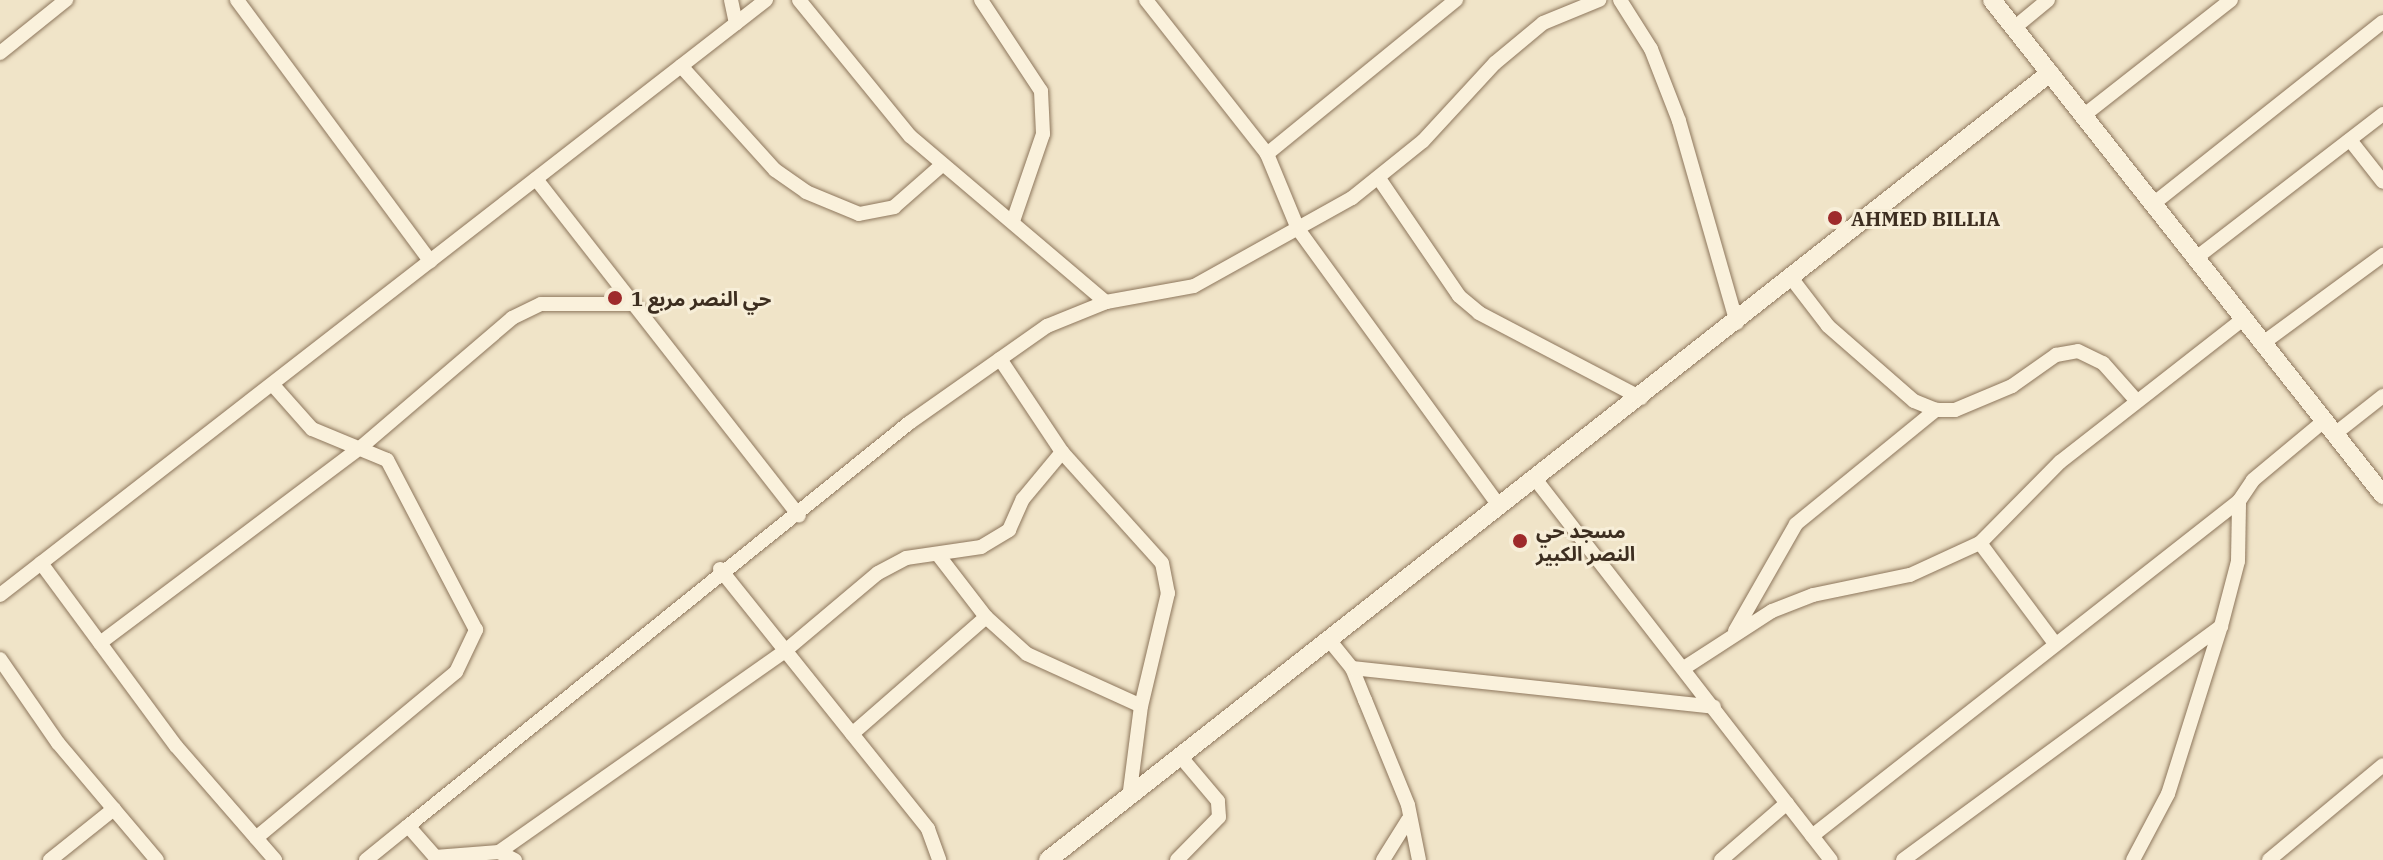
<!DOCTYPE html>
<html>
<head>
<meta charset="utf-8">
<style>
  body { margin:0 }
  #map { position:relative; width:2383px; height:860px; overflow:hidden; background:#f0e4c8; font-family:"IBM Plex Serif","Noto Sans Arabic",serif }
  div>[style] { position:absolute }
  .roads { filter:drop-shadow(0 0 2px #8d765c) drop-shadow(0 0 2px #8d765c) }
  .street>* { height:14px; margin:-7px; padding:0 7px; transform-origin:7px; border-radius:7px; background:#faf1dc }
  .secondary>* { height:18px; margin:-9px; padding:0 9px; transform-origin:9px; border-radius:9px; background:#faf1dc }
  .dots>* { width:22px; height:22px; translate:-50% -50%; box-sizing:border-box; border:4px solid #f7eed8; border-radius:50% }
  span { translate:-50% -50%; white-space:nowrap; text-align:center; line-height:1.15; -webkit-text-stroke:6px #f7eed8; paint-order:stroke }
  .poi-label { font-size:20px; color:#3d2e20; font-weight:700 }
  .left { translate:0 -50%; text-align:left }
</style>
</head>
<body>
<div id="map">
  <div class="roads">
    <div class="street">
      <div style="left:237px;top:0;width:325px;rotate:53.5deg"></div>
      <div style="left:731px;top:0;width:24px;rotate:78deg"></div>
      <div style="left:799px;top:0;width:176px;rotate:50.8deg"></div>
      <div style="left:910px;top:136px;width:257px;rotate:40.3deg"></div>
      <div style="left:981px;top:0;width:109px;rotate:56.6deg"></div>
      <div style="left:1041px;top:91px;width:43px;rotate:87.3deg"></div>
      <div style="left:1043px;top:134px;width:92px;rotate:109deg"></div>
      <div style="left:1146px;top:0;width:196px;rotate:51.8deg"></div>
      <div style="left:1267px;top:154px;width:81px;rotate:67.5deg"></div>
      <div style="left:1298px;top:229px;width:344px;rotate:54deg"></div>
      <div style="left:1620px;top:0;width:58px;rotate:57.7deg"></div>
      <div style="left:1651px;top:49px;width:77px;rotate:68.7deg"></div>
      <div style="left:1679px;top:121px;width:210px;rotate:74deg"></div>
      <div style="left:2014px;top:28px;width:44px;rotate:-39.5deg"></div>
      <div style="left:0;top:53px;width:85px;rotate:-38.8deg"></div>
      <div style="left:681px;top:66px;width:140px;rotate:47.9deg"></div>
      <div style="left:775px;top:170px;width:38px;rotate:35deg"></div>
      <div style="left:806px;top:192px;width:57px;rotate:22.5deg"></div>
      <div style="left:859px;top:214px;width:36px;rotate:-11deg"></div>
      <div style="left:894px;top:207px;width:64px;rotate:-41.2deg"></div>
      <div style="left:2083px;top:116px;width:188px;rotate:-38.1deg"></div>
      <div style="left:2350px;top:140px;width:53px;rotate:51.8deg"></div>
      <div style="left:1267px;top:154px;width:244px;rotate:-39.2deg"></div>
      <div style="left:536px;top:179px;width:427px;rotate:52deg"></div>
      <div style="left:1380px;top:180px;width:140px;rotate:55.7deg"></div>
      <div style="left:1459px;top:296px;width:26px;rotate:40deg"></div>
      <div style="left:1479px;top:313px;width:183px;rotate:27.7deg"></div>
      <div style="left:2153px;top:204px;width:293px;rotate:-38.4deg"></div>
      <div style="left:2196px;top:258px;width:236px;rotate:-37.6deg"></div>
      <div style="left:1792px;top:279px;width:59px;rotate:52.5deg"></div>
      <div style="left:1828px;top:326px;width:114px;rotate:41.1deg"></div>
      <div style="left:1914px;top:401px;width:24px;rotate:22deg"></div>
      <div style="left:1936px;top:410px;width:19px"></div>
      <div style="left:1955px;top:410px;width:62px;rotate:-22.8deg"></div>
      <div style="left:2012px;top:386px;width:54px;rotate:-35.2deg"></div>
      <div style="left:2056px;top:355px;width:22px;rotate:-10deg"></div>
      <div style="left:2078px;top:351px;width:28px;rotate:26deg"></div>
      <div style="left:2103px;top:363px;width:48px;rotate:48.4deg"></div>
      <div style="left:2263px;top:343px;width:149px;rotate:-36.3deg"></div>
      <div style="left:1000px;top:359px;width:112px;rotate:56.3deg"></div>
      <div style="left:1062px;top:452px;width:149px;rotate:48deg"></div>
      <div style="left:1162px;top:563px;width:31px;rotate:79deg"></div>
      <div style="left:1168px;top:593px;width:116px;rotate:103.4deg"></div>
      <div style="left:1141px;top:706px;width:93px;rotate:97.4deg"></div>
      <div style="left:2336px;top:433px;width:60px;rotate:-38.2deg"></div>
      <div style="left:1536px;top:480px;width:481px;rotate:52.2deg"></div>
      <div style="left:1980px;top:543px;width:122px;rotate:53.3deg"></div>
      <div style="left:939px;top:556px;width:77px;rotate:52.4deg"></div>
      <div style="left:986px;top:617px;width:55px;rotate:42.1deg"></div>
      <div style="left:1027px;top:654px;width:125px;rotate:24.5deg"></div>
      <div style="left:41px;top:563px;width:227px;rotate:53.6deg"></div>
      <div style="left:176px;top:746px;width:151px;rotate:49deg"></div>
      <div style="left:720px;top:569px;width:333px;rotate:51.3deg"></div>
      <div style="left:928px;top:829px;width:33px;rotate:70deg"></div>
      <div style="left:0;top:595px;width:970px;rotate:-37.84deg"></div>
      <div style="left:1735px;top:631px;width:123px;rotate:-60.3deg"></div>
      <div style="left:1796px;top:524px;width:181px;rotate:-39.2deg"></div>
      <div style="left:1330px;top:641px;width:35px;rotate:51deg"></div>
      <div style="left:1352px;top:668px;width:35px;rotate:68deg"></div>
      <div style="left:1365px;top:700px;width:113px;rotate:67.7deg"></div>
      <div style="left:1408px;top:805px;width:56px;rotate:78.7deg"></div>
      <div style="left:100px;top:643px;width:325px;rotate:-36.9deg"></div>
      <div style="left:360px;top:448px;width:200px;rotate:-40.5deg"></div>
      <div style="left:512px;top:318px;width:32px;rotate:-26deg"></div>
      <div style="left:541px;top:304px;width:92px"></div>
      <div style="left:0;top:659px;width:102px;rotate:55.4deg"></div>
      <div style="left:58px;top:743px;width:153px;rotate:49.8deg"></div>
      <div style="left:1352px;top:668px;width:364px;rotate:6.1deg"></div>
      <div style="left:1684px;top:668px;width:105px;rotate:-32.9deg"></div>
      <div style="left:1772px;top:611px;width:44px;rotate:-21.3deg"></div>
      <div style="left:1813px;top:595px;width:99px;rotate:-11.7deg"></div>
      <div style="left:1910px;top:575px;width:77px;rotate:-24.6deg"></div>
      <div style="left:1980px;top:543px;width:114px;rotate:-45.4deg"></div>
      <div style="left:2060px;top:462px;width:234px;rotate:-38deg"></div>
      <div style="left:852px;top:734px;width:178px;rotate:-41.1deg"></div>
      <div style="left:1812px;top:836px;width:543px;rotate:-38.12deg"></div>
      <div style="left:2239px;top:501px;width:25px;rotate:-56deg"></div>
      <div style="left:2253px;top:480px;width:94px;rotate:-39.8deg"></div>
      <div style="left:256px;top:838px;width:260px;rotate:-39.7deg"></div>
      <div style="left:456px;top:672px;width:47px;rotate:-64.5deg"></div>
      <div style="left:476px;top:630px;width:192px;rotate:-117.6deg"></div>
      <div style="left:387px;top:460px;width:81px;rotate:-157.5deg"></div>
      <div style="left:312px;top:429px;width:59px;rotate:-131.6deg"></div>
      <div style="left:499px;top:852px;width:350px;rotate:-35.1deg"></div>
      <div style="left:785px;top:651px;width:121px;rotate:-40deg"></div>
      <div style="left:878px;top:573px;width:32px;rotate:-28deg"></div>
      <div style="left:906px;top:558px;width:76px;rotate:-8.3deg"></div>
      <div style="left:981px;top:547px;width:33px;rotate:-31deg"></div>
      <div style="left:1009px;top:530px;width:34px;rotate:-66deg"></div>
      <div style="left:1023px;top:499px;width:61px;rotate:-50.3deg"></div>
      <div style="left:435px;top:857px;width:64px;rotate:-4.5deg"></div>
      <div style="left:499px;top:852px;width:18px;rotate:27deg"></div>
      <div style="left:50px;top:860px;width:82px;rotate:-38.6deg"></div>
      <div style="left:366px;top:860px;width:54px;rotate:-39deg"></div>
      <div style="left:438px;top:860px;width:45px;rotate:-131.4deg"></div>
      <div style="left:408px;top:826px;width:643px;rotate:-38.81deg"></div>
      <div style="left:909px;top:423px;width:169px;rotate:-35.1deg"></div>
      <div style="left:1047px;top:326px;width:64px;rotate:-22.1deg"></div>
      <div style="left:1106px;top:302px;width:89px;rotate:-10.3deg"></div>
      <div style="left:1194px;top:286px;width:181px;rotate:-29.1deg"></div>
      <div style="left:1352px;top:198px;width:91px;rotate:-38.8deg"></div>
      <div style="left:1423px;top:141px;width:106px;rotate:-47.3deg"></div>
      <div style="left:1495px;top:63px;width:62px;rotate:-39.8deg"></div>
      <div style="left:1543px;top:23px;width:61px;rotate:-22.3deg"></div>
      <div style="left:1177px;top:860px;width:60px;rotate:-45.7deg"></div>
      <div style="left:1219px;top:817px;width:16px;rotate:-94deg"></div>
      <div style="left:1218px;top:801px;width:57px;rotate:-130.1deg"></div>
      <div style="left:1383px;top:860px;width:47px;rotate:-58deg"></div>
      <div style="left:1721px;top:860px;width:87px;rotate:-40.8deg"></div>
      <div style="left:1903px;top:860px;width:395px;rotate:-36.3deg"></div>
      <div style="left:2133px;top:860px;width:75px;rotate:-62.1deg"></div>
      <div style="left:2168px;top:794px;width:176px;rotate:-72.5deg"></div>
      <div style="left:2221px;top:626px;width:67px;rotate:-75.3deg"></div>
      <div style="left:2238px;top:561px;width:60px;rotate:-89deg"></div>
      <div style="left:2269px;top:860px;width:148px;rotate:-39.8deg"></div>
    </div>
    <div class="secondary">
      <div style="left:1992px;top:0;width:631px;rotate:51.69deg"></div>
      <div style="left:1048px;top:860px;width:1274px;rotate:-38.15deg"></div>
    </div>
  </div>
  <div class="dots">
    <div style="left:1835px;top:218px;background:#9e2a2b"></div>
    <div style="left:615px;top:298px;background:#9e2a2b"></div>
    <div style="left:1520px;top:541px;background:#9e2a2b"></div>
  </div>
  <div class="poi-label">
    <span class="left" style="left:1851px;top:218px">AHMED BILLIA</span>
    <span class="left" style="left:631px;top:298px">حي النصر مربع 1</span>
    <span class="left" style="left:1536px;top:542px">مسجد حي<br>النصر الكبير</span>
  </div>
</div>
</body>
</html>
